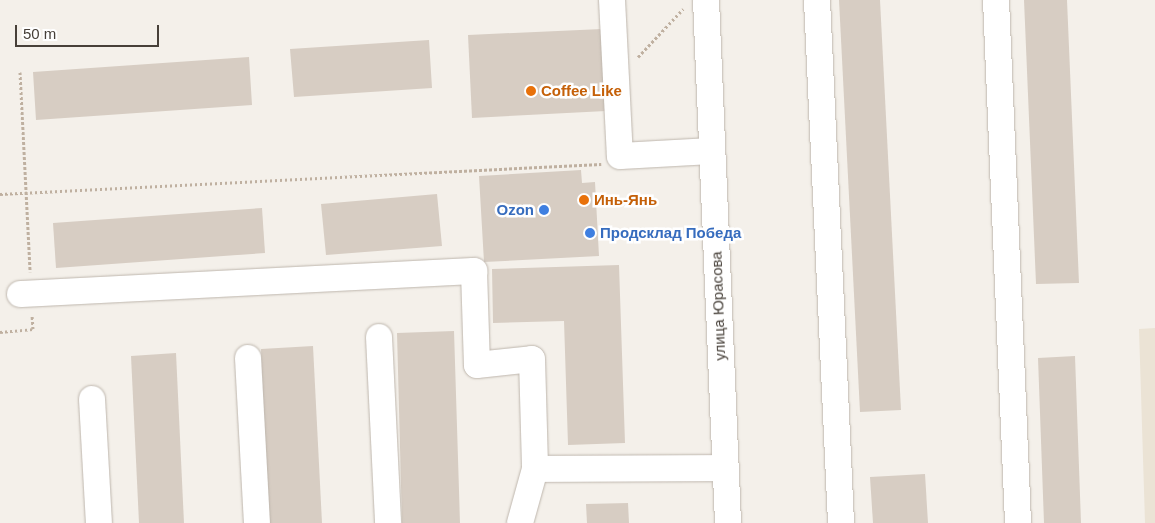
<!DOCTYPE html>
<html>
<head>
<meta charset="utf-8">
<style>
  body { margin:0 }
  #map { position:relative; width:1155px; height:523px; overflow:hidden; background:#f4f0ea; font-family:Helvetica,sans-serif }
  div>[style] { position:absolute }
  .education>* { inset:0; background:#ebe3d5 }
  .building>* { inset:0; background:#d7cdc3 }
  .path>* { height:3px; margin-top:-1.5px; transform-origin:0; background:repeating-linear-gradient(90deg,#bfb0a0 0 2.5px,transparent 0 5px) }
  .roads { filter:drop-shadow(0 0 1px #beb6ad) drop-shadow(0 0 1px #beb6ad) }
  .minor>* { height:26px; margin:-13px; padding:0 13px; transform-origin:13px; border-radius:13px; background:#fff }
  .dots>* { width:14px; height:14px; translate:-50% -50%; box-sizing:border-box; border:2px solid #fff; border-radius:50% }
  span { translate:-50% -50%; white-space:nowrap; text-align:center; line-height:1.15; -webkit-text-stroke:5px #fff; paint-order:stroke }
  .food-label { font-size:15px; color:#c56008; font-weight:700 }
  .left { translate:0 -50%; text-align:left }
  .shop-label { font-size:15px; color:#366cbe; font-weight:700 }
  .right { translate:-100% -50%; text-align:right }
  .street-label { font-size:15px; color:#474039 }
  .scale { position:absolute; left:15px; top:25px; width:144px; height:22px; box-sizing:border-box; border:2px solid #474039; border-top:0; padding-left:6px; font-size:15px; line-height:18px; white-space:nowrap; color:#474039; -webkit-text-stroke:4px #fff; paint-order:stroke }
</style>
</head>
<body>
<div id="map">
  <div class="education">
    <div style="clip-path:polygon(1155px 328px,1155px 523px,1145px 523px,1139px 329px)"></div>
  </div>
  <div class="building">
    <div style="clip-path:polygon(839px 0,880px 0,901px 410px,860px 412px)"></div>
    <div style="clip-path:polygon(1024px 0,1067px 0,1079px 283px,1036px 284px)"></div>
    <div style="clip-path:polygon(602px 29px,606px 111px,472px 118px,468px 35px)"></div>
    <div style="clip-path:polygon(429px 40px,432px 88px,294px 97px,290px 49px)"></div>
    <div style="clip-path:polygon(249px 57px,252px 105px,36px 120px,33px 72px)"></div>
    <div style="clip-path:polygon(581px 170px,582px 183px,595px 182px,599px 256px,484px 262px,479px 176px)"></div>
    <div style="clip-path:polygon(437px 194px,442px 246px,326px 255px,321px 204px)"></div>
    <div style="clip-path:polygon(262px 208px,265px 253px,56px 268px,53px 223px)"></div>
    <div style="clip-path:polygon(619px 265px,625px 443px,568px 445px,564px 321px,493px 323px,492px 269px)"></div>
    <div style="clip-path:polygon(454px 331px,460px 523px,402px 523px,397px 333px)"></div>
    <div style="clip-path:polygon(313px 346px,322px 523px,269px 523px,261px 349px)"></div>
    <div style="clip-path:polygon(176px 353px,184px 523px,139px 523px,131px 356px)"></div>
    <div style="clip-path:polygon(1075px 356px,1081px 523px,1044px 523px,1038px 358px)"></div>
    <div style="clip-path:polygon(925px 474px,928px 523px,873px 523px,870px 477px)"></div>
    <div style="clip-path:polygon(628px 503px,629px 523px,587px 523px,586px 504px)"></div>
  </div>
  <div class="path">
    <div style="left:638px;top:57px;width:66px;rotate:-46.8deg"></div>
    <div style="left:20px;top:72px;width:200px;rotate:87.1deg"></div>
    <div style="left:0;top:194px;width:602px;rotate:-2.86deg"></div>
    <div style="left:0;top:332px;width:33px;rotate:-5deg"></div>
    <div style="left:33px;top:329px;width:14px;rotate:-94deg"></div>
  </div>
  <div class="roads">
    <div class="minor">
      <div style="left:612px;top:0;width:156px;rotate:87.1deg"></div>
      <div style="left:620px;top:156px;width:92px;rotate:-3.1deg"></div>
      <div style="left:706px;top:0;width:523px;rotate:87.59deg"></div>
      <div style="left:817px;top:0;width:524px;rotate:87.37deg"></div>
      <div style="left:996px;top:0;width:523px;rotate:87.59deg"></div>
      <div style="left:20px;top:294px;width:455px;rotate:-2.9deg"></div>
      <div style="left:474px;top:271px;width:94px;rotate:88.2deg"></div>
      <div style="left:477px;top:365px;width:55px;rotate:-6.2deg"></div>
      <div style="left:532px;top:359px;width:110px;rotate:88.4deg"></div>
      <div style="left:535px;top:469px;width:190px;rotate:-0.3deg"></div>
      <div style="left:379px;top:337px;width:186px;rotate:87.2deg"></div>
      <div style="left:248px;top:358px;width:165px;rotate:86.9deg"></div>
      <div style="left:92px;top:399px;width:124px;rotate:86.8deg"></div>
      <div style="left:520px;top:523px;width:56px;rotate:-74.5deg"></div>
    </div>
  </div>
  <div class="dots">
    <div style="left:531px;top:91px;background:#e8710a"></div>
    <div style="left:584px;top:200px;background:#e8710a"></div>
    <div style="left:544px;top:210px;background:#3f7fe0"></div>
    <div style="left:590px;top:233px;background:#3f7fe0"></div>
  </div>
  <div class="food-label">
    <span class="left" style="left:541px;top:91px">Coffee Like</span>
    <span class="left" style="left:594px;top:200px">Инь-Янь</span>
  </div>
  <div class="shop-label">
    <span class="right" style="left:534px;top:210px">Ozon</span>
    <span class="left" style="left:600px;top:233px">Продсклад Победа</span>
  </div>
  <div class="street-label">
    <span style="left:718px;top:306px;rotate:-92deg">улица Юрасова</span>
  </div>
  <div class="scale">50 m</div>
</div>
</body>
</html>
